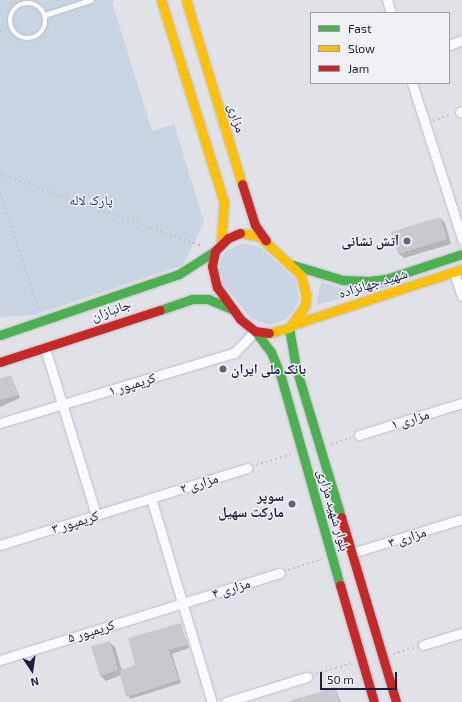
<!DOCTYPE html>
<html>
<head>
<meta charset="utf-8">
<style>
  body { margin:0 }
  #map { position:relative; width:462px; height:702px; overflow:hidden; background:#e1e2e8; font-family:"Exo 2","Noto Naskh Arabic",sans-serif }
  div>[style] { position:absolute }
  .green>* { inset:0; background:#c9d4e2 }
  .shadow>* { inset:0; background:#0003 }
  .building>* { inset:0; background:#c8c9cf }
  .path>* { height:2px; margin-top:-1px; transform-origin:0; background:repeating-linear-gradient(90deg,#c2c2cc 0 2px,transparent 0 5px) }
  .roads { filter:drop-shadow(0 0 1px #bdbec8) drop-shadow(0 0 1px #bdbec8) }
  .lane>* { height:4.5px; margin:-2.25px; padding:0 2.25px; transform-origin:2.25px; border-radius:2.25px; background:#fafbfc }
  .lane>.ring { margin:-2.25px; padding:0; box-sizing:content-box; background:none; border:4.5px solid #fafbfc; border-radius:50% }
  .street>* { height:9px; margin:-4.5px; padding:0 4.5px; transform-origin:4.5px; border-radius:4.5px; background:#fafbfc }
  .fast>* { height:9px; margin:-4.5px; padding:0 4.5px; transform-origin:4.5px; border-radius:4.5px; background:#4caf50 }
  .slow>* { height:9px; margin:-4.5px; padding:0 4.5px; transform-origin:4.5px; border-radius:4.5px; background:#ffc107 }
  .jam>* { height:9px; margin:-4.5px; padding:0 4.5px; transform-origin:4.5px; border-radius:4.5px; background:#c62828 }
  .dots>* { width:11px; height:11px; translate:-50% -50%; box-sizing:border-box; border:2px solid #eff1f7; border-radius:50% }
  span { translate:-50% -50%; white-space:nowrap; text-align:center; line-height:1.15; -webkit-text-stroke:3px #eff1f7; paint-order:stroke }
  .street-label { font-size:14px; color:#1e1e3c }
  .park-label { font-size:14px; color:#264175 }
  .poi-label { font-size:14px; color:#1e1e3c; font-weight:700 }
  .right { translate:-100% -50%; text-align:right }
  .left { translate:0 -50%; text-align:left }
  .legend { position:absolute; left:310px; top:12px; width:140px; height:72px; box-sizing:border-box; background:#eff1f7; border:1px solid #9b9dac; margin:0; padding:5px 7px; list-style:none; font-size:12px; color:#1e1e3c }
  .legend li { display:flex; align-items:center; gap:8px; height:20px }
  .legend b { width:20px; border:1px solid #9b9dac }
  .north { position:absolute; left:12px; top:650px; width:40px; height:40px; -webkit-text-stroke:3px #eff1f7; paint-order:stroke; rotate:167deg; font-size:11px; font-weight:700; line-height:16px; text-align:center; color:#1e1e3c }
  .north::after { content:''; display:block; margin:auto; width:14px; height:18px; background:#1e1e3c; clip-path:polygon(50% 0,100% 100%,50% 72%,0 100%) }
  .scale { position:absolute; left:320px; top:672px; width:77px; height:18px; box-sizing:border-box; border:2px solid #1e1e3c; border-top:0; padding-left:5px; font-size:12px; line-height:14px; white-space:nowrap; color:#1e1e3c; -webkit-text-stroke:3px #eff1f7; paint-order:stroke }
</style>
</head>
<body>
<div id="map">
  <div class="green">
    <div style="clip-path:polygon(0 0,114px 0,112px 2px,152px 131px,174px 124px,204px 222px,183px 265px,34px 315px,0 317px)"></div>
    <div style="clip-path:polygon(243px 243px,261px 248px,295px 279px,299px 299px,293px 312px,284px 320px,269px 325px,257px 321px,250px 317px,224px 285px,219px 269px,220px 262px,226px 251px)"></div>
    <div style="clip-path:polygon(321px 282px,344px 289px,399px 284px,316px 305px)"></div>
  </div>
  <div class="shadow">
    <div style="clip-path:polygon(440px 218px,445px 223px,451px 244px,404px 258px,398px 253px)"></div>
    <div style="clip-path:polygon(11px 376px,20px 398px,0 407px,0 379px)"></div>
    <div style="clip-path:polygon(180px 624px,189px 648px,172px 654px,181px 683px,130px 699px,121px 675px,106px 681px,100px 675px,109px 642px,115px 647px,122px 671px,137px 665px)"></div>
    <div style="clip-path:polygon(335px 688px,341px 702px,289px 702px)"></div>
  </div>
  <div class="building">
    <div style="clip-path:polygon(440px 217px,447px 239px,398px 254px,391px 232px)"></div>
    <div style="clip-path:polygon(11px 375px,18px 395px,0 400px,0 379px)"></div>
    <div style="clip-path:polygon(181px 623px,187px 645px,169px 650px,179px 680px,126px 697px,119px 671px,135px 665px,128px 638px)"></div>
    <div style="clip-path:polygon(110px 641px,118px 670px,100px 676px,91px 646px)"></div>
    <div style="clip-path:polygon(335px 687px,339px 702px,293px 702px,293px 700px)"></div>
  </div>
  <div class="path">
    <div style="left:0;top:31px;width:11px;rotate:-15deg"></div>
    <div style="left:433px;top:121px;width:20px;rotate:-20deg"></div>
    <div style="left:0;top:174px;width:214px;rotate:19.6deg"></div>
    <div style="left:0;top:193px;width:123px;rotate:71.6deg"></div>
    <div style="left:331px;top:444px;width:21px;rotate:-17deg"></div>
    <div style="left:256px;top:465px;width:38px;rotate:-17deg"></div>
    <div style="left:288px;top:570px;width:36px;rotate:-18deg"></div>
    <div style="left:393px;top:654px;width:24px;rotate:-17deg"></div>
    <div style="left:316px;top:674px;width:37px;rotate:-17deg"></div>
  </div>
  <div class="roads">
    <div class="lane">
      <div class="ring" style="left:10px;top:3px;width:31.5px;height:31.5px"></div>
      <div style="left:45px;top:15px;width:48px;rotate:-18.1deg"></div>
    </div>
    <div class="street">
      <div style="left:387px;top:0;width:14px;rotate:73deg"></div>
      <div style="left:449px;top:45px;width:14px;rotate:-21deg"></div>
      <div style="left:412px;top:83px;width:164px;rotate:72.2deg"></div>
      <div style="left:460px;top:112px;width:2px;rotate:-27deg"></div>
      <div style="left:454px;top:272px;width:25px;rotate:72deg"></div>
      <div style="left:45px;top:348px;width:175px;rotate:73deg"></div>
      <div style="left:0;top:423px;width:244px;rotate:-16.7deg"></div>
      <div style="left:234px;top:353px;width:30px;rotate:-46deg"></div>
      <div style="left:359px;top:435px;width:108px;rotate:-17.3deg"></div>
      <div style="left:151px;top:498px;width:213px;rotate:73.4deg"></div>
      <div style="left:0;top:545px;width:259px;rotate:-17.3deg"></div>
      <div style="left:352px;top:553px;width:115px;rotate:-17.2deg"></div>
      <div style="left:423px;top:645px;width:41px;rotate:-17.1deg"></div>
      <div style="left:0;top:660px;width:293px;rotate:-17.3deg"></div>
      <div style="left:226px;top:702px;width:85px;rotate:-17.2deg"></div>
    </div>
    <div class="fast">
      <div style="left:293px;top:265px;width:52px;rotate:16.7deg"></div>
      <div style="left:343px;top:280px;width:26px;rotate:2deg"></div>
      <div style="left:369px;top:281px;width:17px;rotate:-7deg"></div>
      <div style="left:386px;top:279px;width:80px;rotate:-18.2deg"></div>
      <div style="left:160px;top:310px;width:34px;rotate:-19deg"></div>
      <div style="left:192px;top:299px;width:16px"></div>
      <div style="left:208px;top:299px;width:26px;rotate:23deg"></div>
      <div style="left:289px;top:328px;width:41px;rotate:80.1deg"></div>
      <div style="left:296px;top:368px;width:156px;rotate:73.2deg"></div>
      <div style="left:255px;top:331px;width:26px;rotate:53deg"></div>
      <div style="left:271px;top:352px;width:27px;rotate:68deg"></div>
      <div style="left:281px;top:377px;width:216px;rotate:74.2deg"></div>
      <div style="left:0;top:335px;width:189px;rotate:-18.8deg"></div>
      <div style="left:179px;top:274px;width:43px;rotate:-32.6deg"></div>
    </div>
    <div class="slow">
      <div style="left:161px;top:0;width:212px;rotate:72.7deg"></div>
      <div style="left:224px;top:202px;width:41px;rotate:94.2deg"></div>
      <div style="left:186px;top:0;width:192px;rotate:73.1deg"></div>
      <div style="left:240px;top:233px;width:19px;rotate:9deg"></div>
      <div style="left:259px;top:236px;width:57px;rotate:42.9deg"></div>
      <div style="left:301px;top:275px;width:21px;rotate:76deg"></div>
      <div style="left:306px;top:295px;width:11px;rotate:95deg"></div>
      <div style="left:305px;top:306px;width:27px;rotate:126deg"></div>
      <div style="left:289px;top:328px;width:21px;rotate:166deg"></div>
      <div style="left:295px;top:324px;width:176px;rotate:-18.2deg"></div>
    </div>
    <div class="jam">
      <div style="left:242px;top:184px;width:43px;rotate:72.4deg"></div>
      <div style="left:255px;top:225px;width:19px;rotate:55deg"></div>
      <div style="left:240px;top:233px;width:13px;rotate:157deg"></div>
      <div style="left:228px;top:238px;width:18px;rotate:135deg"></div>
      <div style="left:215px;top:251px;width:15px;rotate:101deg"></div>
      <div style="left:212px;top:266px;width:22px;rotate:77deg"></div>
      <div style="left:217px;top:287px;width:39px;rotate:54deg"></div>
      <div style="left:240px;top:319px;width:19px;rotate:39deg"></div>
      <div style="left:255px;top:331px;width:14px;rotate:8deg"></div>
      <div style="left:0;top:362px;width:168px;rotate:-18deg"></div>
      <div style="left:341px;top:517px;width:193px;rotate:73.4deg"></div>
      <div style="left:340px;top:585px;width:122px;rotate:73.8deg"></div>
    </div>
  </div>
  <div class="dots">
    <div style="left:407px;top:241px;background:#626378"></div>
    <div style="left:223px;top:369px;background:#626378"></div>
    <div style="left:292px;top:504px;background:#626378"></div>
  </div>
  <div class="street-label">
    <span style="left:237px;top:118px;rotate:73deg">مزاری</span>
    <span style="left:373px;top:283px;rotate:-17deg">شهید جهانزاده</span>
    <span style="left:111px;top:310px;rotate:-19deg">جانبازان</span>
    <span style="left:132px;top:384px;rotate:-17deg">کریمپور ۱</span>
    <span style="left:410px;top:419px;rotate:-17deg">مزاری ۱</span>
    <span style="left:199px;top:483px;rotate:-17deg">مزاری ۲</span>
    <span style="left:334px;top:510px;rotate:74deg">بلوار شهید مزاری</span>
    <span style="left:75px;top:522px;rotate:-17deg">کریمپور ۳</span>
    <span style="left:407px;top:537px;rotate:-18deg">مزاری ۳</span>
    <span style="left:231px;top:588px;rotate:-17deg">مزاری ۴</span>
    <span style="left:91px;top:631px;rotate:-17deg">کریمپور ۵</span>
  </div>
  <div class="park-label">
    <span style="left:91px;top:200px">پارک لاله</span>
  </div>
  <div class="poi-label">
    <span class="right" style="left:399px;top:241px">آتش نشانی</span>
    <span class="left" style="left:231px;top:369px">بانک ملی ایران</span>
    <span class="right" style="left:284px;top:504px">سوپر<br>مارکت سهیل</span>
  </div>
  <ul class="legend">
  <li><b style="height:5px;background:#4caf50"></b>Fast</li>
  <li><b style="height:5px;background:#ffc107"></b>Slow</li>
  <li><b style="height:5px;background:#c62828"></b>Jam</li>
  </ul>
  <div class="north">N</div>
  <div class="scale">50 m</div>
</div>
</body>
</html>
